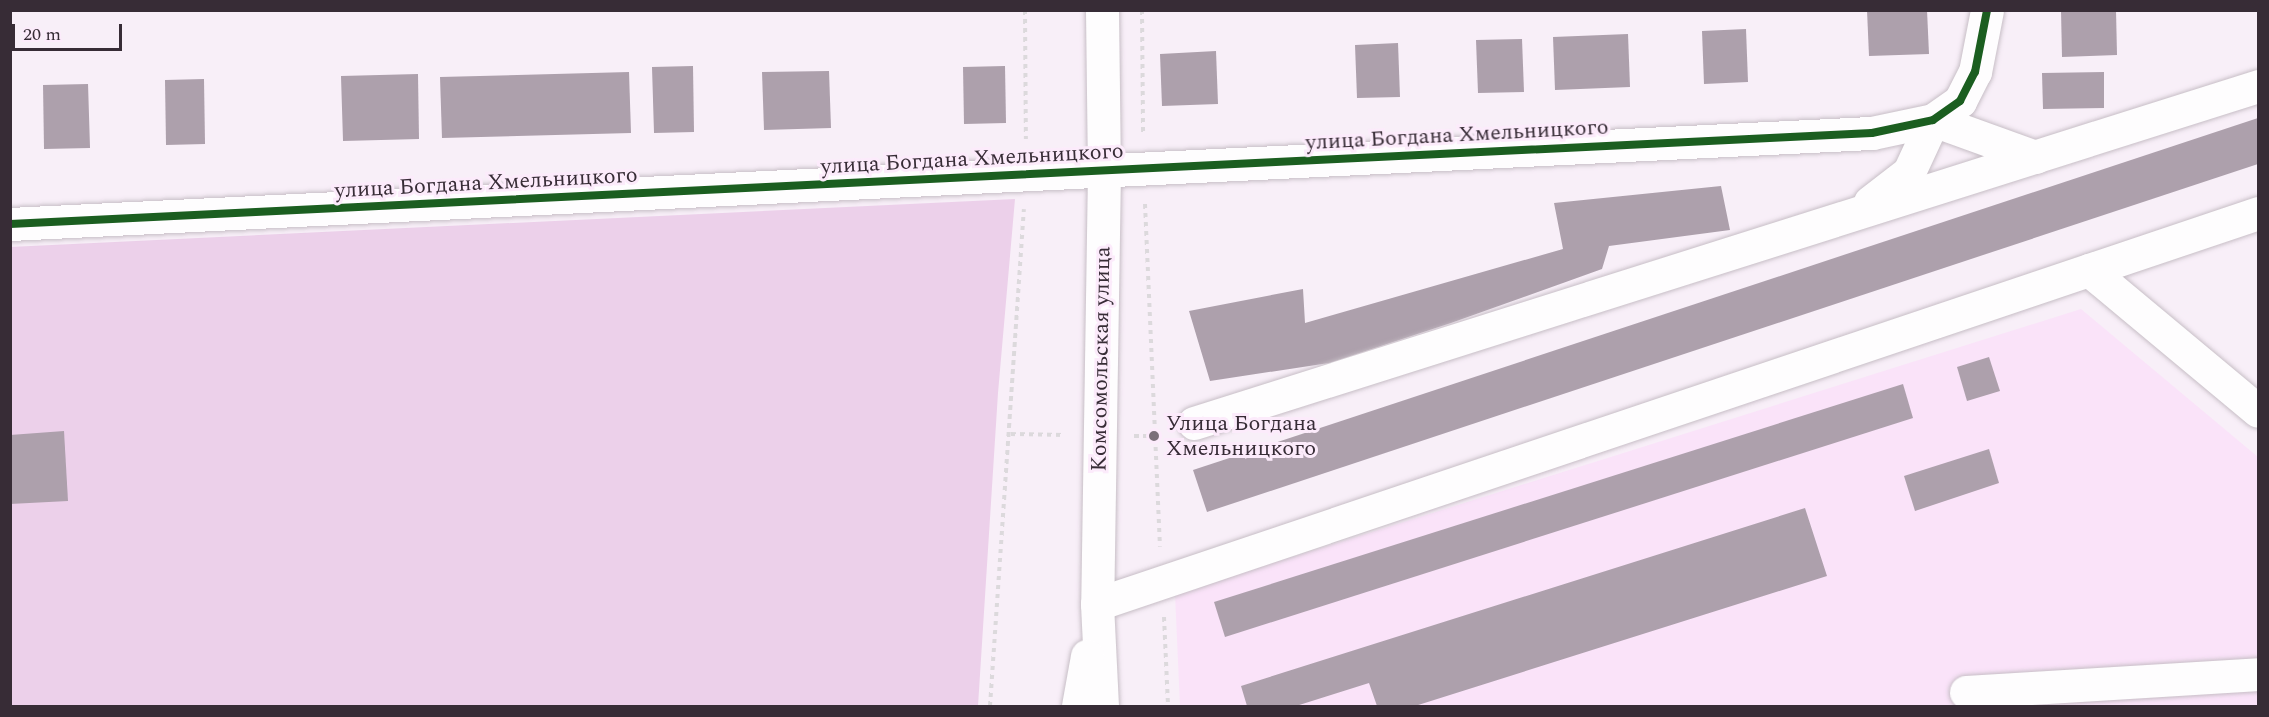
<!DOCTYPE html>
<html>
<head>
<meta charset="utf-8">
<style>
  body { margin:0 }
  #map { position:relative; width:2269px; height:717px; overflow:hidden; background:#f8eff8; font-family:Spectral,serif }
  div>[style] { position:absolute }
  .built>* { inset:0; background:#fae3f9 }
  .green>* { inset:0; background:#ecd0ea }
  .building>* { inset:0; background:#ada0ac }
  .path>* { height:4px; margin-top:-2px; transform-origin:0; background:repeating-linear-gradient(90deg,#dcd9dc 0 4.5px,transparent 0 9px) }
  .roads { filter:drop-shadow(0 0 2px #c7bec6) drop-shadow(0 0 2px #c7bec6) }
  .minor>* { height:33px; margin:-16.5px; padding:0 16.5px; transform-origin:16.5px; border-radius:16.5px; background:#fefdfe }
  .cycleway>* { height:8px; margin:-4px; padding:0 4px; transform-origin:4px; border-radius:4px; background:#1b5e20 }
  .dots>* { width:16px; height:16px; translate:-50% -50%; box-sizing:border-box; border:3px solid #fcebfb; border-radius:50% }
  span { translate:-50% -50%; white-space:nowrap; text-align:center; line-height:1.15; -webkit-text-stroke:6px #fcebfb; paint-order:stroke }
  .street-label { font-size:22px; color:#372c36 }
  .poi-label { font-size:22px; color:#372c36 }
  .left { translate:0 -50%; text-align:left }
  .frame { position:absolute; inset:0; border:12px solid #372c36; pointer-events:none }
  .scale { position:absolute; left:12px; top:24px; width:110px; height:27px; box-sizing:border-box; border:3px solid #372c36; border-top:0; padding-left:8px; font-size:18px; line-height:21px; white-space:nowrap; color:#372c36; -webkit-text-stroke:4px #fcebfb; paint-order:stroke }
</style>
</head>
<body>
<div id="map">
  <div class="built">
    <div style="clip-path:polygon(2081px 309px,2258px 457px,2258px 706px,1180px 706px,1175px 594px)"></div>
  </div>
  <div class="green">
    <div style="clip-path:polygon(1015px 199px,998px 393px,978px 706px,11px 706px,10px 247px)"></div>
  </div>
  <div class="building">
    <div style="clip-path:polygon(1867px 10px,1927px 10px,1929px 54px,1869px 56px)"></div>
    <div style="clip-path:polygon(2061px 10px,2116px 10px,2117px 55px,2062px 57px)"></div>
    <div style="clip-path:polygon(1746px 29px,1748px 82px,1704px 84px,1702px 31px)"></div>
    <div style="clip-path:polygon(1628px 34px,1630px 87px,1555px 90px,1553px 37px)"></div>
    <div style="clip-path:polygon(1522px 39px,1524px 92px,1478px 93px,1476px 40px)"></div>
    <div style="clip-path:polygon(1398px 43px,1400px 97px,1357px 98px,1355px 45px)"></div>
    <div style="clip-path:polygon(1216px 51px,1218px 104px,1162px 106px,1160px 54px)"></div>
    <div style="clip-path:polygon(693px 66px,694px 132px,654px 133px,652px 67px)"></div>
    <div style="clip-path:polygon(1005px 66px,1006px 123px,964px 124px,963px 67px)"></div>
    <div style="clip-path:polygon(829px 71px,831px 128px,764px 130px,762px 72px)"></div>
    <div style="clip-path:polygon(629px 72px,631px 133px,442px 138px,440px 77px)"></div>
    <div style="clip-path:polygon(2104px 72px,2104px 108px,2043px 109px,2042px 73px)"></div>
    <div style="clip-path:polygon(418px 74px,419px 139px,343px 141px,341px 76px)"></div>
    <div style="clip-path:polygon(204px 79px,205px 144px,166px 145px,165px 80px)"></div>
    <div style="clip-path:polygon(88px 84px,90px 148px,44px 149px,43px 85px)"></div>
    <div style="clip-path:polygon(2258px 118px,2258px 164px,1207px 512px,1193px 470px)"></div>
    <div style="clip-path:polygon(1721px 186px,1730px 230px,1609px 246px,1602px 269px,1451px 323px,1329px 363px,1210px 381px,1189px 311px,1303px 289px,1305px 323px,1563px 249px,1554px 203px)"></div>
    <div style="clip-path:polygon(1989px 357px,2000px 391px,1967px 401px,1957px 367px)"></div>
    <div style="clip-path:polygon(1903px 384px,1913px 418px,1225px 637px,1214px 602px)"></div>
    <div style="clip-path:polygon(64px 431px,68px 501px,10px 504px,10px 435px)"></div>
    <div style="clip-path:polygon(1989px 449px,1999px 483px,1915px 511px,1904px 476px)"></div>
    <div style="clip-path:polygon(1805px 508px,1827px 576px,1415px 706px,1377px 706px,1369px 683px,1296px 706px,1247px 706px,1241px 686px)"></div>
  </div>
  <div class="path">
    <div style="left:1025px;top:10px;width:129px;rotate:89.6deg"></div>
    <div style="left:1142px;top:10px;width:123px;rotate:89.5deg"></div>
    <div style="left:1145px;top:204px;width:343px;rotate:87.5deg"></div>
    <div style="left:1011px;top:434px;width:53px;rotate:1.1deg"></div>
    <div style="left:1134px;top:436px;width:20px"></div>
    <div style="left:1164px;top:617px;width:89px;rotate:87.4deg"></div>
    <div style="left:990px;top:706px;width:498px;rotate:-86.1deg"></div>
  </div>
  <div class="roads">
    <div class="minor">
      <div style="left:1102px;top:10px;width:161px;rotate:89.3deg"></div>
      <div style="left:1104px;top:171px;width:433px;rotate:90.9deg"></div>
      <div style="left:1097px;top:604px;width:102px;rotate:87.2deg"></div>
      <div style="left:1870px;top:202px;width:49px;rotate:-37.6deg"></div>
      <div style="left:1909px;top:172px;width:57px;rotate:-65.2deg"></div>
      <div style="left:1933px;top:120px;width:109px;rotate:19.9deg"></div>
      <div style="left:10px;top:224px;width:1864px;rotate:-2.8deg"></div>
      <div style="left:1872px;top:133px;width:62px;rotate:-12deg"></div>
      <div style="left:1933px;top:120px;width:33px;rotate:-35deg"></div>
      <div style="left:1960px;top:101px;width:33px;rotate:-63deg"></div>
      <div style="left:1975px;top:72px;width:63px;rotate:-79deg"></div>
      <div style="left:2089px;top:270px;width:220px;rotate:39.8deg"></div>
      <div style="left:1194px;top:423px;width:1116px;rotate:-17.57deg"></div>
      <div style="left:1097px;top:604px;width:1225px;rotate:-18.61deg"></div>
      <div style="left:1966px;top:692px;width:293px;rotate:-3.5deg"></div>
      <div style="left:1078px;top:706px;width:51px;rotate:-79.8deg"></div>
    </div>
  </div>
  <div class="cycleway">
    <div style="left:10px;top:224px;width:1864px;rotate:-2.8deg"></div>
    <div style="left:1872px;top:133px;width:62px;rotate:-12deg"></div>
    <div style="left:1933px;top:120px;width:33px;rotate:-35deg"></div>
    <div style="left:1960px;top:101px;width:33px;rotate:-63deg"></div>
    <div style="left:1975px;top:72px;width:63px;rotate:-79deg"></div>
  </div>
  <div class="dots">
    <div style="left:1154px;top:436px;background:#7b707a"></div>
  </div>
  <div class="street-label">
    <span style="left:1457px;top:135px;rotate:-3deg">улица Богдана Хмельницкого</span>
    <span style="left:972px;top:159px;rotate:-3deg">улица Богдана Хмельницкого</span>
    <span style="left:486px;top:183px;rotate:-3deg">улица Богдана Хмельницкого</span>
    <span style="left:1101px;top:359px;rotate:-89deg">Комсомольская улица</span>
  </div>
  <div class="poi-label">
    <span class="left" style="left:1166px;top:436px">Улица Богдана<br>Хмельницкого</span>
  </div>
  <div class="frame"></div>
  <div class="scale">20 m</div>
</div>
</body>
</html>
